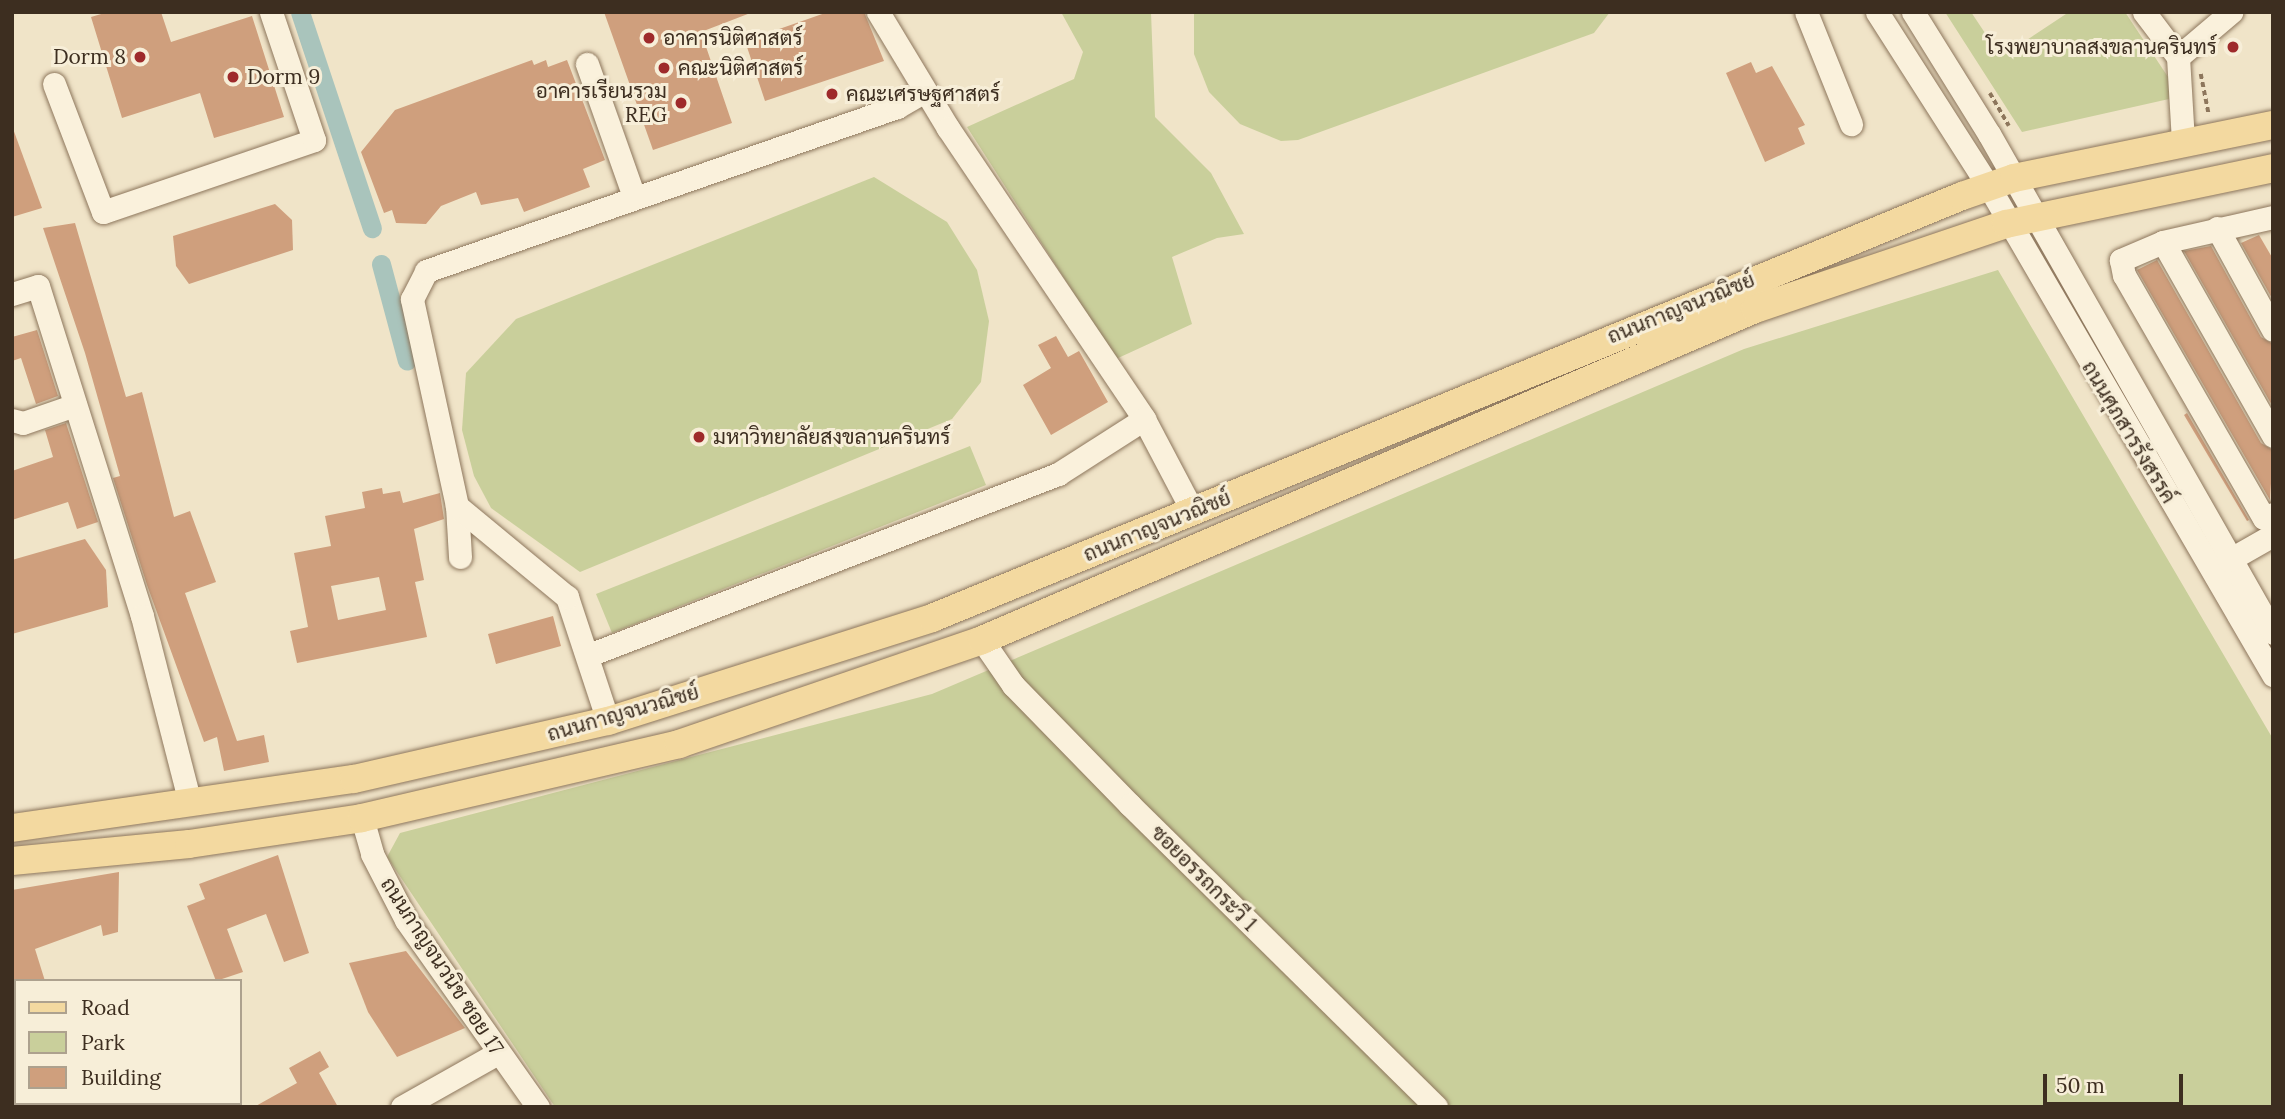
<!DOCTYPE html>
<html>
<head>
<meta charset="utf-8">
<style>
  body { margin:0 }
  #map { position:relative; width:2285px; height:1119px; overflow:hidden; background:#f0e4c8; font-family:Lora,Sarabun,serif }
  div>[style] { position:absolute }
  .green>* { inset:0; background:#c9cf9b }
  .canal>* { height:19px; margin:-9.5px; padding:0 9.5px; transform-origin:9.5px; border-radius:9.5px; background:#a9c4bc }
  .building>* { inset:0; background:#cf9f7d }
  .path>* { height:3.5px; margin-top:-1.75px; transform-origin:0; background:repeating-linear-gradient(90deg,#8d765c 0 5px,transparent 0 8.5px) }
  .roads { filter:drop-shadow(0 0 2px #8d765c) drop-shadow(0 0 2px #8d765c) }
  .minor>* { height:23px; margin:-11.5px; padding:0 11.5px; transform-origin:11.5px; border-radius:11.5px; background:#faf1dc }
  .major>* { height:28px; margin:-14px; padding:0 14px; transform-origin:14px; border-radius:14px; background:#f3d9a0 }
  .dots>* { width:19px; height:19px; translate:-50% -50%; box-sizing:border-box; border:4px solid #f7eed8; border-radius:50% }
  span { translate:-50% -50%; white-space:nowrap; text-align:center; line-height:1.15; -webkit-text-stroke:6px #f7eed8; paint-order:stroke }
  .poi-label { font-size:21px; color:#3d2e20 }
  .left { translate:0 -50%; text-align:left }
  .right { translate:-100% -50%; text-align:right }
  .street-label { font-size:21px; color:#3d2e20 }
  .frame { position:absolute; inset:0; border:14px solid #3d2e20; pointer-events:none }
  .legend { position:absolute; left:14px; top:979px; width:228px; height:126px; box-sizing:border-box; background:#f7eed8; border:2px solid #ada18e; margin:0; padding:9px 12px; list-style:none; font-size:21px; color:#3d2e20 }
  .legend li { display:flex; align-items:center; gap:14px; height:35px }
  .legend b { width:35px; border:2px solid #ada18e }
  .scale { position:absolute; left:2043px; top:1074px; width:140px; height:32px; box-sizing:border-box; border:4px solid #3d2e20; border-top:0; padding-left:9px; font-size:21px; line-height:24px; white-space:nowrap; color:#3d2e20; -webkit-text-stroke:5px #f7eed8; paint-order:stroke }
</style>
</head>
<body>
<div id="map">
  <div class="green">
    <div style="clip-path:polygon(1061px 12px,1151px 12px,1155px 117px,1211px 173px,1244px 234px,1217px 238px,1172px 257px,1192px 324px,1116px 359px,967px 127px,1074px 79px,1083px 52px)"></div>
    <div style="clip-path:polygon(1194px 12px,1610px 12px,1594px 33px,1298px 140px,1281px 141px,1240px 124px,1209px 92px,1194px 54px)"></div>
    <div style="clip-path:polygon(1945px 12px,1971px 12px,2001px 57px,2069px 12px,2125px 12px,2170px 80px,2169px 99px,2022px 132px)"></div>
    <div style="clip-path:polygon(874px 177px,947px 222px,977px 270px,989px 321px,981px 382px,952px 419px,580px 572px,491px 508px,474px 476px,462px 430px,466px 373px,516px 319px)"></div>
    <div style="clip-path:polygon(1998px 270px,2273px 739px,2273px 1107px,555px 1107px,387px 857px,400px 833px,932px 694px,1744px 349px)"></div>
    <div style="clip-path:polygon(970px 446px,986px 485px,612px 633px,596px 594px)"></div>
  </div>
  <div class="canal">
    <div style="left:300px;top:12px;width:228px;rotate:71.6deg"></div>
    <div style="left:381px;top:264px;width:100px;rotate:75deg"></div>
  </div>
  <div class="building">
    <div style="clip-path:polygon(108px 12px,161px 12px,171px 42px,252px 16px,284px 117px,214px 138px,200px 93px,122px 118px,91px 17px)"></div>
    <div style="clip-path:polygon(604px 12px,753px 12px,701px 32px,732px 123px,653px 150px)"></div>
    <div style="clip-path:polygon(828px 12px,864px 12px,884px 61px,765px 101px,745px 41px)"></div>
    <div style="clip-path:polygon(532px 60px,534px 65px,546px 60px,548px 67px,567px 60px,605px 160px,583px 169px,590px 187px,524px 212px,518px 198px,481px 205px,476px 192px,441px 206px,426px 224px,396px 223px,392px 210px,384px 213px,361px 152px,395px 110px)"></div>
    <div style="clip-path:polygon(1751px 62px,1756px 73px,1772px 66px,1805px 125px,1798px 128px,1805px 144px,1765px 162px,1726px 73px)"></div>
    <div style="clip-path:polygon(12px 126px,42px 208px,12px 217px)"></div>
    <div style="clip-path:polygon(275px 204px,292px 220px,293px 250px,189px 284px,176px 266px,173px 236px)"></div>
    <div style="clip-path:polygon(75px 223px,126px 397px,142px 392px,174px 517px,190px 511px,216px 582px,185px 593px,237px 741px,264px 735px,269px 762px,224px 771px,217px 737px,204px 742px,147px 585px,113px 478px,120px 476px,85px 353px,43px 228px)"></div>
    <div style="clip-path:polygon(2259px 235px,2273px 259px,2273px 300px,2241px 243px)"></div>
    <div style="clip-path:polygon(2211px 246px,2261px 337px,2273px 344px,2273px 407px,2184px 251px)"></div>
    <div style="clip-path:polygon(2157px 260px,2261px 443px,2273px 450px,2270px 500px,2137px 270px)"></div>
    <div style="clip-path:polygon(37px 330px,58px 396px,36px 404px,21px 358px,12px 361px,12px 337px)"></div>
    <div style="clip-path:polygon(1056px 336px,1068px 357px,1079px 351px,1108px 402px,1051px 435px,1023px 385px,1051px 368px,1038px 345px)"></div>
    <div style="clip-path:polygon(2187px 413px,2249px 520px,2247px 521px,2184px 415px)"></div>
    <div style="clip-path:polygon(66px 423px,98px 522px,77px 529px,68px 502px,12px 520px,12px 471px,53px 457px,45px 430px)"></div>
    <div style="clip-path:polygon(evenodd,382px 488px,383px 494px,400px 491px,403px 503px,440px 493px,444px 519px,414px 529px,424px 580px,415px 582px,427px 637px,297px 663px,290px 631px,308px 627px,294px 553px,331px 546px,325px 516px,365px 508px,362px 492px,382px 488px,379px 577px,386px 610px,338px 620px,331px 586px,379px 577px)"></div>
    <div style="clip-path:polygon(85px 539px,106px 570px,108px 607px,12px 634px,12px 560px)"></div>
    <div style="clip-path:polygon(553px 616px,561px 646px,496px 664px,488px 634px)"></div>
    <div style="clip-path:polygon(278px 855px,309px 953px,284px 962px,266px 914px,227px 929px,243px 972px,216px 981px,187px 906px,205px 899px,199px 884px)"></div>
    <div style="clip-path:polygon(119px 872px,118px 932px,103px 936px,101px 925px,35px 949px,45px 981px,12px 981px,12px 890px)"></div>
    <div style="clip-path:polygon(406px 951px,465px 1028px,397px 1057px,368px 1012px,349px 963px)"></div>
    <div style="clip-path:polygon(320px 1051px,329px 1067px,319px 1073px,338px 1107px,254px 1107px,297px 1083px,289px 1068px)"></div>
  </div>
  <div class="path">
    <div style="left:2201px;top:74px;width:42px;rotate:79deg"></div>
    <div style="left:1990px;top:93px;width:38px;rotate:60deg"></div>
  </div>
  <div class="roads">
    <div class="minor">
      <div style="left:878px;top:12px;width:135px;rotate:58.9deg"></div>
      <div style="left:948px;top:128px;width:351px;rotate:56deg"></div>
      <div style="left:1144px;top:419px;width:105px;rotate:62.2deg"></div>
      <div style="left:1806px;top:12px;width:121px;rotate:68.1deg"></div>
      <div style="left:1877px;top:12px;width:208px;rotate:57.4deg"></div>
      <div style="left:1989px;top:187px;width:565px;rotate:59.8deg"></div>
      <div style="left:1913px;top:12px;width:144px;rotate:58.1deg"></div>
      <div style="left:1989px;top:134px;width:574px;rotate:60.35deg"></div>
      <div style="left:2144px;top:12px;width:56px;rotate:52.9deg"></div>
      <div style="left:2178px;top:57px;width:84px;rotate:86.6deg"></div>
      <div style="left:2178px;top:57px;width:70px;rotate:-40.3deg"></div>
      <div style="left:587px;top:64px;width:141px;rotate:70.5deg"></div>
      <div style="left:54px;top:84px;width:137px;rotate:69.1deg"></div>
      <div style="left:103px;top:212px;width:223px;rotate:-18.8deg"></div>
      <div style="left:314px;top:140px;width:135px;rotate:-108.6deg"></div>
      <div style="left:2273px;top:217px;width:113px;rotate:167.2deg"></div>
      <div style="left:2163px;top:242px;width:46px;rotate:156.8deg"></div>
      <div style="left:2121px;top:260px;width:15px;rotate:79deg"></div>
      <div style="left:2124px;top:275px;width:280px;rotate:60.1deg"></div>
      <div style="left:2264px;top:518px;width:10px;rotate:-24deg"></div>
      <div style="left:2217px;top:228px;width:116px;rotate:61.2deg"></div>
      <div style="left:2163px;top:242px;width:223px;rotate:60.4deg"></div>
      <div style="left:12px;top:294px;width:27px;rotate:-17deg"></div>
      <div style="left:38px;top:286px;width:346px;rotate:72.5deg"></div>
      <div style="left:142px;top:616px;width:193px;rotate:75.6deg"></div>
      <div style="left:12px;top:420px;width:11px;rotate:15deg"></div>
      <div style="left:23px;top:423px;width:55px;rotate:-19.1deg"></div>
      <div style="left:457px;top:506px;width:51px;rotate:86.6deg"></div>
      <div style="left:2229px;top:560px;width:51px;rotate:-29.6deg"></div>
      <div style="left:982px;top:640px;width:55px;rotate:55.4deg"></div>
      <div style="left:1013px;top:685px;width:168px;rotate:45.7deg"></div>
      <div style="left:1130px;top:805px;width:430px;rotate:44.6deg"></div>
      <div style="left:589px;top:655px;width:503px;rotate:-21.1deg"></div>
      <div style="left:1058px;top:474px;width:102px;rotate:-32.6deg"></div>
      <div style="left:608px;top:721px;width:131px;rotate:-108.3deg"></div>
      <div style="left:567px;top:597px;width:143px;rotate:-140.4deg"></div>
      <div style="left:457px;top:506px;width:212px;rotate:-102.3deg"></div>
      <div style="left:412px;top:299px;width:31px;rotate:-63deg"></div>
      <div style="left:426px;top:271px;width:499px;rotate:-19.2deg"></div>
      <div style="left:897px;top:107px;width:32px;rotate:-30deg"></div>
      <div style="left:362px;top:818px;width:37px;rotate:74deg"></div>
      <div style="left:372px;top:854px;width:74px;rotate:62.7deg"></div>
      <div style="left:406px;top:920px;width:229px;rotate:54.8deg"></div>
      <div style="left:402px;top:1107px;width:110px;rotate:-29.4deg"></div>
    </div>
    <div class="major">
      <div style="left:12px;top:828px;width:345px;rotate:-8.2deg"></div>
      <div style="left:354px;top:779px;width:261px;rotate:-12.9deg"></div>
      <div style="left:608px;top:721px;width:340px;rotate:-17.6deg"></div>
      <div style="left:932px;top:618px;width:1113px;rotate:-22.28deg"></div>
      <div style="left:1962px;top:196px;width:55px;rotate:-19.1deg"></div>
      <div style="left:2014px;top:178px;width:264px;rotate:-11.6deg"></div>
      <div style="left:12px;top:861px;width:178px;rotate:-5.5deg"></div>
      <div style="left:189px;top:844px;width:175px;rotate:-8.5deg"></div>
      <div style="left:362px;top:818px;width:326px;rotate:-13.1deg"></div>
      <div style="left:679px;top:744px;width:320px;rotate:-18.9deg"></div>
      <div style="left:982px;top:640px;width:841px;rotate:-23.18deg"></div>
      <div style="left:1755px;top:309px;width:265px;rotate:-18.7deg"></div>
      <div style="left:2006px;top:224px;width:273px;rotate:-11.8deg"></div>
    </div>
  </div>
  <div class="dots">
    <div style="left:649px;top:38px;background:#9e2a2b"></div>
    <div style="left:2233px;top:47px;background:#9e2a2b"></div>
    <div style="left:140px;top:57px;background:#9e2a2b"></div>
    <div style="left:664px;top:68px;background:#9e2a2b"></div>
    <div style="left:233px;top:77px;background:#9e2a2b"></div>
    <div style="left:832px;top:94px;background:#9e2a2b"></div>
    <div style="left:681px;top:103px;background:#9e2a2b"></div>
    <div style="left:699px;top:437px;background:#9e2a2b"></div>
  </div>
  <div class="poi-label">
    <span class="left" style="left:663px;top:38px">อาคารนิติศาสตร์</span>
    <span class="right" style="left:2217px;top:47px">โรงพยาบาลสงขลานครินทร์</span>
    <span class="right" style="left:126px;top:57px">Dorm 8</span>
    <span class="left" style="left:678px;top:68px">คณะนิติศาสตร์</span>
    <span class="left" style="left:247px;top:77px">Dorm 9</span>
    <span class="right" style="left:667px;top:103px">อาคารเรียนรวม<br>REG</span>
    <span class="left" style="left:846px;top:94px">คณะเศรษฐศาสตร์</span>
    <span class="left" style="left:713px;top:437px">มหาวิทยาลัยสงขลานครินทร์</span>
  </div>
  <div class="street-label">
    <span style="left:1681px;top:308px;rotate:-22deg">ถนนกาญจนวณิชย์</span>
    <span style="left:2129px;top:432px;rotate:59deg">ถนนศุภสารรังสรรค์</span>
    <span style="left:1157px;top:526px;rotate:-22deg">ถนนกาญจนวณิชย์</span>
    <span style="left:623px;top:713px;rotate:-16deg">ถนนกาญจนวณิชย์</span>
    <span style="left:1204px;top:878px;rotate:45deg">ซอยอรรถกระวี 1</span>
    <span style="left:442px;top:966px;rotate:57deg">ถนนกาญจนวนิช ซอย 17</span>
  </div>
  <div class="frame"></div>
  <ul class="legend">
  <li><b style="height:9px;background:#f3d9a0"></b>Road</li>
  <li><b style="height:19px;background:#c9cf9b"></b>Park</li>
  <li><b style="height:19px;background:#cf9f7d"></b>Building</li>
  </ul>
  <div class="scale">50 m</div>
</div>
</body>
</html>
